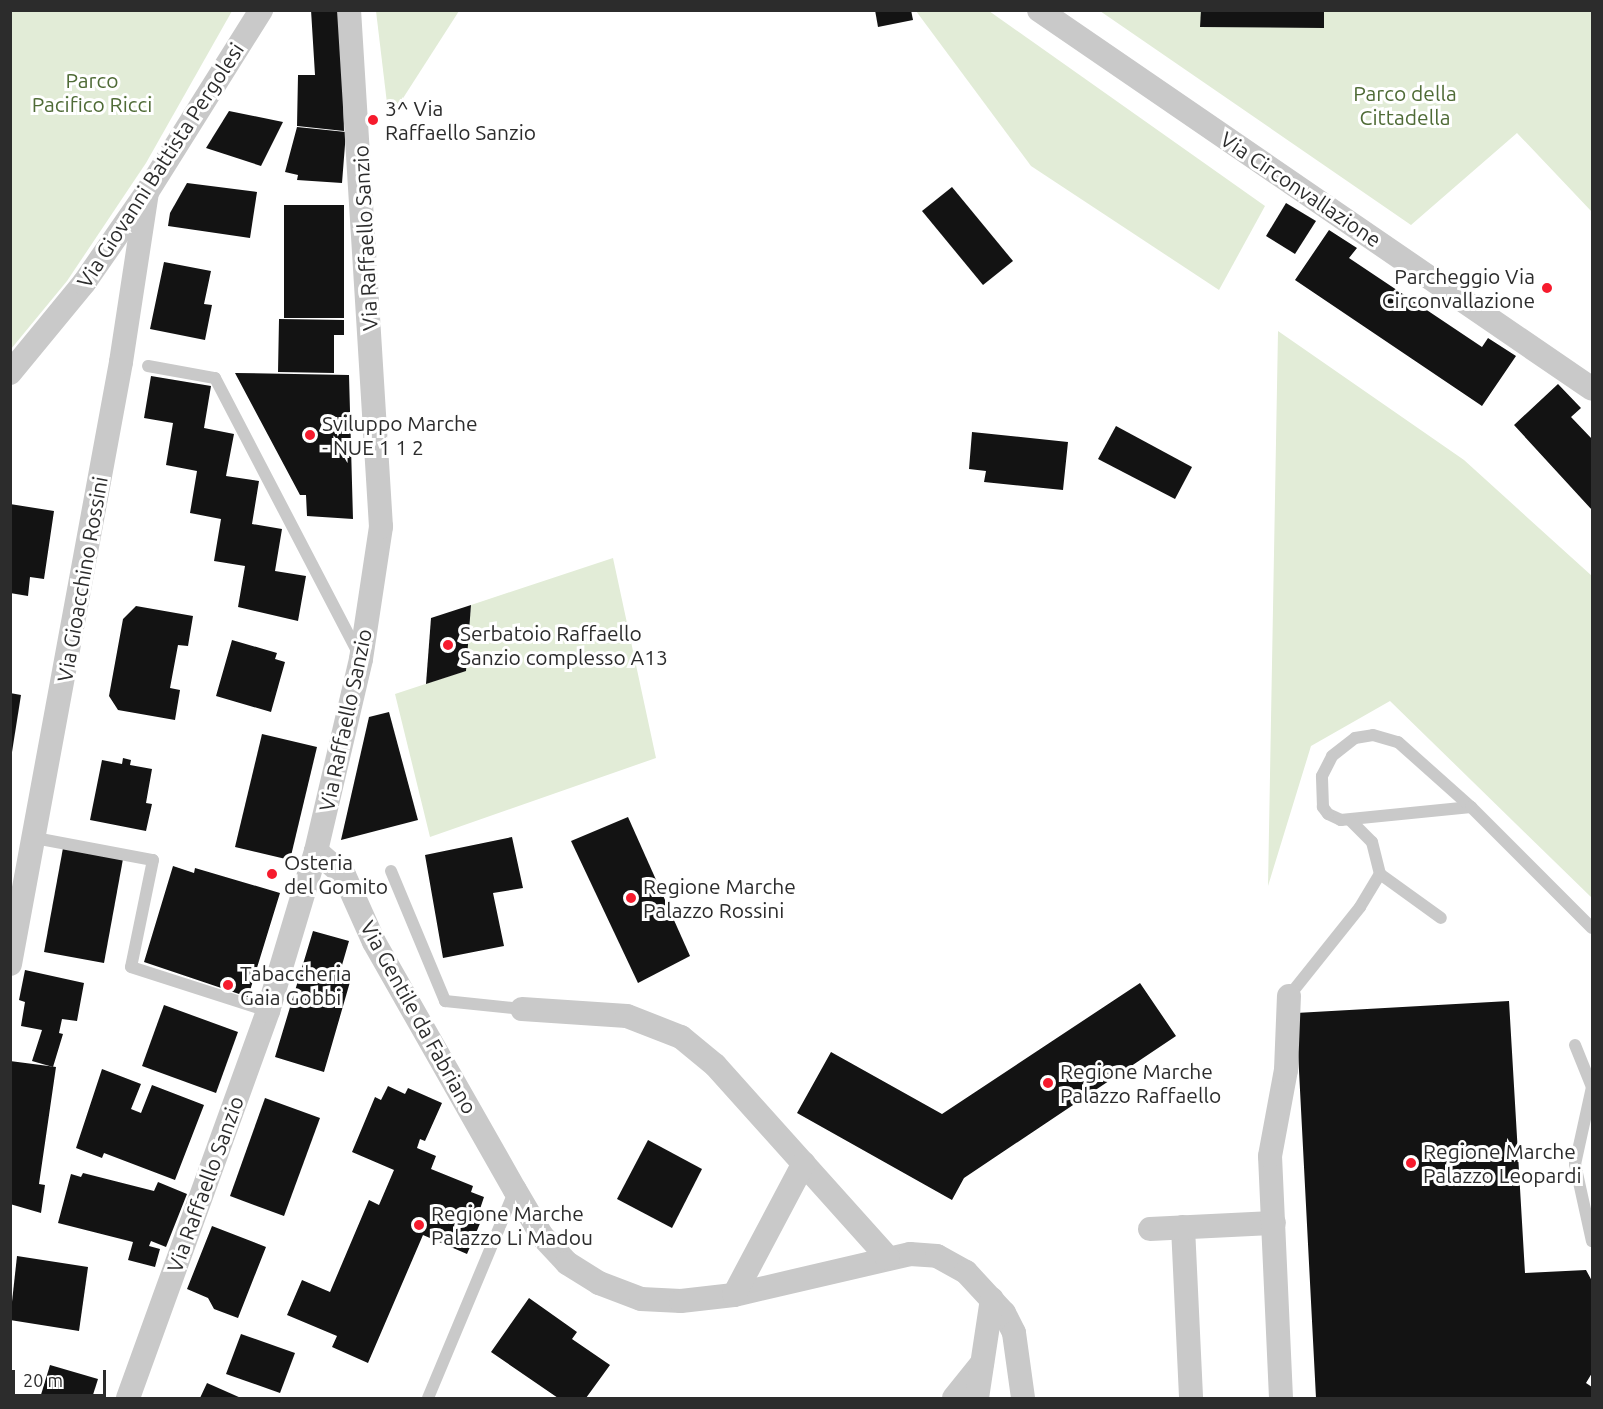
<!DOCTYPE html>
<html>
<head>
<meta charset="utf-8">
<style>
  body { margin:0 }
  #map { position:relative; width:1603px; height:1409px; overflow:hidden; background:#fff; font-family:Ubuntu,sans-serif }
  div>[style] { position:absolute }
  .green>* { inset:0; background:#e2ecd7 }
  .building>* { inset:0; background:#131313 }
  .lane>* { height:12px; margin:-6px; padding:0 6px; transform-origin:6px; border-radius:6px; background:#c9c9c9 }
  .street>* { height:24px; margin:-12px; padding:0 12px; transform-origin:12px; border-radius:12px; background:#c9c9c9 }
  .dots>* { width:16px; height:16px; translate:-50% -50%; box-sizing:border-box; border:3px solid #fff; border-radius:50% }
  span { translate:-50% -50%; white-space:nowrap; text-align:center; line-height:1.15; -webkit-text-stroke:6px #fff; paint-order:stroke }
  .park-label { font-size:21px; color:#4f6b36 }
  .poi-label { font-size:21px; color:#2c2c2c }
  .left { translate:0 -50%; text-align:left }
  .right { translate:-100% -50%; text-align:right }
  .street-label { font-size:21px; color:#2c2c2c }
  .frame { position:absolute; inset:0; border:12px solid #2c2c2c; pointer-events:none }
  .scale { position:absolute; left:12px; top:1370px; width:94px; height:27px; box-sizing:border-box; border:3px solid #2c2c2c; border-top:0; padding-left:8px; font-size:18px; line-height:21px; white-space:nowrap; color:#2c2c2c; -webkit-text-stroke:4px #fff; paint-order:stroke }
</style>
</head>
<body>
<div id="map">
  <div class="green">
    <div style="clip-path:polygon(11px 10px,232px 11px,146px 163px,67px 281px,11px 349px)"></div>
    <div style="clip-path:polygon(376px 11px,459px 11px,389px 120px)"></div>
    <div style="clip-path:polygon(916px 11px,989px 11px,1265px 206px,1219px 290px,1031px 166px)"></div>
    <div style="clip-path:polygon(1100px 11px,1592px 11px,1592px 212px,1517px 133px,1411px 225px)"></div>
    <div style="clip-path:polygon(1278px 331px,1464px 460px,1592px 576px,1592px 898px,1390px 701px,1311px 746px,1268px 886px)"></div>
    <div style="clip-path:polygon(613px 558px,656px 758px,430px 837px,395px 694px,465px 671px,471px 605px)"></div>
  </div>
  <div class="building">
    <div style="clip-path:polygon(311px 10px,341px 10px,344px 131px,297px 126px,298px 75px,315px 75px)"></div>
    <div style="clip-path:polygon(875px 10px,911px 10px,913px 20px,878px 27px)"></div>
    <div style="clip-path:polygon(1201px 10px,1324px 10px,1324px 28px,1200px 27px)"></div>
    <div style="clip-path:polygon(229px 111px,283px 122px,261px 166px,206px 148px)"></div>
    <div style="clip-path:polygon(297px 127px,346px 132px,342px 183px,297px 180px,298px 175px,285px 172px)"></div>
    <div style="clip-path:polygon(187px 183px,257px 192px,250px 238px,168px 226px,170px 213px)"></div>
    <div style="clip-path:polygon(952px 187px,1013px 261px,983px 285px,922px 211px)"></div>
    <div style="clip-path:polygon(1286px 203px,1316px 221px,1295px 254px,1266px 236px)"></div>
    <div style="clip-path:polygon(284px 205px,344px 205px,344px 318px,284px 318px)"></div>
    <div style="clip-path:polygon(1329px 230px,1357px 248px,1349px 258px,1482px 347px,1488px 338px,1516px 356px,1482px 406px,1295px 280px)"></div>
    <div style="clip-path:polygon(164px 262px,211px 271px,204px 304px,212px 305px,205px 340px,150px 329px)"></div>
    <div style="clip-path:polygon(279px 319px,344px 320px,344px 335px,334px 335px,334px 373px,278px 372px)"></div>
    <div style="clip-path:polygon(235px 373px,349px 375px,353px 519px,307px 516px,306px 495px,300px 495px)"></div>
    <div style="clip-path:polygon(151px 376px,211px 386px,204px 428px,234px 434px,226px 476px,259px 481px,252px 524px,282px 529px,275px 571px,306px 576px,298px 621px,238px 607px,245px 566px,214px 561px,221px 519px,190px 513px,197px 471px,166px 465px,173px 423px,144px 418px)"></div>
    <div style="clip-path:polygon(1558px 384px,1581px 408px,1571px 417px,1592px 439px,1592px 510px,1514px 425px)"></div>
    <div style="clip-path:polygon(1116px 426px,1192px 467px,1175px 499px,1098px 459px)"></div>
    <div style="clip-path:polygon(972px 432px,1068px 442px,1063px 490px,984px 482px,986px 471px,969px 469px)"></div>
    <div style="clip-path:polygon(10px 504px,54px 511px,44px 579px,30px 577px,28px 596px,10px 593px)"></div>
    <div style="clip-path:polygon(471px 605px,466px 671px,426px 684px,431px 618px)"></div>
    <div style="clip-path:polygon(136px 606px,193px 616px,188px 646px,178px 645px,170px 688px,180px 690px,175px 720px,118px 710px,109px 696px,123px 619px)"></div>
    <div style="clip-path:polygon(232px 640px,277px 653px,275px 659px,285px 662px,271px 712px,216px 696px)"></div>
    <div style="clip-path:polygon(10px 693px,21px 695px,12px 752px,10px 751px)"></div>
    <div style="clip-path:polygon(389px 712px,418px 820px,341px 840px,369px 717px)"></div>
    <div style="clip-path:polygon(262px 734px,317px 747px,290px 860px,235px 847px)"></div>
    <div style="clip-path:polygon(123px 758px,131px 760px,130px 765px,152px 769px,146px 803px,152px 804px,146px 831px,90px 820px,102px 760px,122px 764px)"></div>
    <div style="clip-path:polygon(628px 817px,690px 956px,638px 983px,571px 841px)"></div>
    <div style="clip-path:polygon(512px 837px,523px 888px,493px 893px,504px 946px,443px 958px,425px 855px)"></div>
    <div style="clip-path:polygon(63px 848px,123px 859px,104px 963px,44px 952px)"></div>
    <div style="clip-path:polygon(173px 866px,194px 873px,195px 868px,280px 893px,248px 997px,144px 962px)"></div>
    <div style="clip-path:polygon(313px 931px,349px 941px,340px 972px,352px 975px,324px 1072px,275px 1057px)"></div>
    <div style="clip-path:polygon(25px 970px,84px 983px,77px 1021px,62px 1019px,59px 1033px,63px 1034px,53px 1067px,32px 1061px,42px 1030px,21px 1026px,25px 1002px,19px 1000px)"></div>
    <div style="clip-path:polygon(1140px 983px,1176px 1036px,964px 1178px,952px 1200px,797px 1113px,831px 1052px,942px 1114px)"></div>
    <div style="clip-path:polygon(1509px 1001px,1525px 1273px,1586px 1270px,1592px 1281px,1592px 1373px,1586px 1383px,1592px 1387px,1592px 1398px,1316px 1398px,1296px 1013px)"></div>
    <div style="clip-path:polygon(164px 1005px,238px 1032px,216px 1093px,142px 1066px)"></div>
    <div style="clip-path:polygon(10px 1061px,56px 1067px,39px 1184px,45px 1185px,41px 1213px,10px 1204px)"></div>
    <div style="clip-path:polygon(102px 1069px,141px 1084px,131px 1109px,141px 1113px,152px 1085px,204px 1105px,175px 1180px,104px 1153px,102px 1158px,76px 1148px)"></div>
    <div style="clip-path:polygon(388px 1086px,405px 1094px,408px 1088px,442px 1103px,425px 1141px,420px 1139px,417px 1148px,436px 1156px,431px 1169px,473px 1186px,471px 1192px,484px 1197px,479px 1212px,484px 1214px,467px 1254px,423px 1235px,368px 1363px,332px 1347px,337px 1336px,287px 1315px,302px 1280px,330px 1292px,369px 1200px,379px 1205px,394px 1170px,352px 1152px,375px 1097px,381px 1100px)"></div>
    <div style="clip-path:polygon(265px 1098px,320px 1118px,284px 1216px,230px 1196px)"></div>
    <div style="clip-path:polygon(648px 1140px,702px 1169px,672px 1228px,617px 1199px)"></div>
    <div style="clip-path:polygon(83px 1173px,154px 1191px,158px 1182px,187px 1194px,166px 1247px,151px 1241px,149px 1246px,160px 1249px,155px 1267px,128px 1260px,133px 1242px,58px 1223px,71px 1174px,81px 1177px)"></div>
    <div style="clip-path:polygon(212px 1226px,266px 1247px,238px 1318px,214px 1309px,208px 1298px,187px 1289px)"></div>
    <div style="clip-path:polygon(17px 1256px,88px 1267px,79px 1331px,10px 1320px)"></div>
    <div style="clip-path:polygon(529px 1298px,577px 1332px,572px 1339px,610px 1365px,586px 1398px,558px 1398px,491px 1352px)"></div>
    <div style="clip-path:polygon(241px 1334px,295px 1353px,280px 1393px,226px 1374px)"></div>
    <div style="clip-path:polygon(50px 1365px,98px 1379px,92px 1398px,40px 1398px)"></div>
    <div style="clip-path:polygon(207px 1383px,241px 1398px,200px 1398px)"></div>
  </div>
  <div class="lane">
    <div style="left:148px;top:366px;width:68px;rotate:10.2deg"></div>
    <div style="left:215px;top:378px;width:312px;rotate:62.5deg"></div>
    <div style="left:1471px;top:807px;width:131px;rotate:174.3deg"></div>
    <div style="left:1341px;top:820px;width:14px;rotate:-155deg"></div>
    <div style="left:1328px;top:814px;width:9px;rotate:-126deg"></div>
    <div style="left:1323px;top:807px;width:31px;rotate:-92deg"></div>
    <div style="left:1322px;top:776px;width:22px;rotate:-63deg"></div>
    <div style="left:1332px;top:756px;width:29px;rotate:-38deg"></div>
    <div style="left:1355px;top:738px;width:18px;rotate:-9deg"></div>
    <div style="left:1373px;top:735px;width:26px;rotate:16deg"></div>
    <div style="left:1398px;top:742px;width:98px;rotate:41.7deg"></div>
    <div style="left:1471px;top:807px;width:171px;rotate:45deg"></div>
    <div style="left:1350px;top:820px;width:31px;rotate:45deg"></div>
    <div style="left:1372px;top:842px;width:33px;rotate:76deg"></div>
    <div style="left:1380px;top:874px;width:75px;rotate:35.8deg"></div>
    <div style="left:35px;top:838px;width:120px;rotate:10.6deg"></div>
    <div style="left:153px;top:860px;width:109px;rotate:101.6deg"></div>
    <div style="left:131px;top:967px;width:144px;rotate:17.8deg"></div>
    <div style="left:391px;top:871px;width:141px;rotate:67.4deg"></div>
    <div style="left:445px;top:1001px;width:77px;rotate:5.9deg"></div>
    <div style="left:1289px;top:996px;width:114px;rotate:-51.4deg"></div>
    <div style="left:1360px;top:907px;width:39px;rotate:-59deg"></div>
    <div style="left:1575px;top:1045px;width:45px;rotate:68deg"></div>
    <div style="left:1592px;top:1087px;width:79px;rotate:102.4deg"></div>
    <div style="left:1575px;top:1164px;width:79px;rotate:77.6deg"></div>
    <div style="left:428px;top:1398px;width:225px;rotate:-67.3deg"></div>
  </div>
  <div class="street">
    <div style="left:1039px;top:10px;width:670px;rotate:34.42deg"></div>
    <div style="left:10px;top:373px;width:117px;rotate:-50.6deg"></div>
    <div style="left:84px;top:283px;width:111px;rotate:-55.3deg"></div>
    <div style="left:147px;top:192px;width:215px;rotate:-57.9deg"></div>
    <div style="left:316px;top:851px;width:37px;rotate:41deg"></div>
    <div style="left:344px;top:875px;width:73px;rotate:65.9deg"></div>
    <div style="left:374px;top:942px;width:285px;rotate:60.4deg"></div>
    <div style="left:515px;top:1190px;width:53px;rotate:59.6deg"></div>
    <div style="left:542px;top:1236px;width:37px;rotate:47deg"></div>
    <div style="left:567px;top:1263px;width:38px;rotate:32deg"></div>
    <div style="left:599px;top:1283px;width:45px;rotate:20.9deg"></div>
    <div style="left:641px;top:1299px;width:40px;rotate:2.9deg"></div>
    <div style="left:681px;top:1301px;width:53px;rotate:-6.5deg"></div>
    <div style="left:734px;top:1295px;width:181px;rotate:-13.1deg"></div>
    <div style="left:910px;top:1254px;width:27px;rotate:4deg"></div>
    <div style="left:937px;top:1256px;width:33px;rotate:29deg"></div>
    <div style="left:966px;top:1272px;width:56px;rotate:47.2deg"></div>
    <div style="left:1004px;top:1313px;width:22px;rotate:63deg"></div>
    <div style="left:1014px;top:1333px;width:66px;rotate:82.1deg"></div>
    <div style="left:10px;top:964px;width:612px;rotate:-79.55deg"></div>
    <div style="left:121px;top:362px;width:172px;rotate:-81.3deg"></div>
    <div style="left:522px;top:1009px;width:105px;rotate:3.8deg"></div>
    <div style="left:627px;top:1016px;width:58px;rotate:21.3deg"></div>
    <div style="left:681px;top:1037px;width:44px;rotate:39.5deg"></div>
    <div style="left:715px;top:1065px;width:259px;rotate:48.1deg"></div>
    <div style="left:1183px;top:1227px;width:171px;rotate:87.3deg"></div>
    <div style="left:1150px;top:1229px;width:124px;rotate:-2.8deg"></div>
    <div style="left:734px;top:1295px;width:149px;rotate:-62.1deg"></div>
    <div style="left:128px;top:1398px;width:412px;rotate:-70.1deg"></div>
    <div style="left:268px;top:1011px;width:167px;rotate:-73.3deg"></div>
    <div style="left:316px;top:851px;width:197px;rotate:-76.8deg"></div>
    <div style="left:361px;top:659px;width:134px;rotate:-81.4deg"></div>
    <div style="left:381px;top:527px;width:518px;rotate:-93.54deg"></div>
    <div style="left:954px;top:1398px;width:45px;rotate:-51.3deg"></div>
    <div style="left:977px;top:1398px;width:100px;rotate:-81.4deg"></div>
    <div style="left:1281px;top:1398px;width:242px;rotate:-92.6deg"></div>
    <div style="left:1270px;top:1156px;width:87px;rotate:-79.5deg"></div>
    <div style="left:1286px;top:1070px;width:74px;rotate:-87.7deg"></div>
  </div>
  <div class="dots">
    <div style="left:373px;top:120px;background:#f61b2d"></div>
    <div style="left:1547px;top:288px;background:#f61b2d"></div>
    <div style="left:310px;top:435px;background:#f61b2d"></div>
    <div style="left:448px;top:645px;background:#f61b2d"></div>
    <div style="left:272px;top:874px;background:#f61b2d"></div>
    <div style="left:631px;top:898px;background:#f61b2d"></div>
    <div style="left:228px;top:985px;background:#f61b2d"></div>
    <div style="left:1048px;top:1083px;background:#f61b2d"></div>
    <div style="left:1411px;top:1163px;background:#f61b2d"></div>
    <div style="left:419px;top:1225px;background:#f61b2d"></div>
  </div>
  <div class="park-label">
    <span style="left:92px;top:92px">Parco<br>Pacifico Ricci</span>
    <span style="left:1405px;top:105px">Parco della<br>Cittadella</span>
  </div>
  <div class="poi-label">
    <span class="left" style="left:385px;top:120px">3^ Via<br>Raffaello Sanzio</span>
    <span class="right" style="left:1535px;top:288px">Parcheggio Via<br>Circonvallazione</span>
    <span class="left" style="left:322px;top:435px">Sviluppo Marche<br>- NUE 1 1 2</span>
    <span class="left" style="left:460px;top:645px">Serbatoio Raffaello<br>Sanzio complesso A13</span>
    <span class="left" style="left:284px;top:874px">Osteria<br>del Gomito</span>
    <span class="left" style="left:643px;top:898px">Regione Marche<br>Palazzo Rossini</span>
    <span class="left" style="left:240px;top:985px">Tabaccheria<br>Gaia Gobbi</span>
    <span class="left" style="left:1060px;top:1083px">Regione Marche<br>Palazzo Raffaello</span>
    <span class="left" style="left:1423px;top:1163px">Regione Marche<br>Palazzo Leopardi</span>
    <span class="left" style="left:431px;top:1225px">Regione Marche<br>Palazzo Li Madou</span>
  </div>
  <div class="street-label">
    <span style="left:160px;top:165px;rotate:-57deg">Via Giovanni Battista Pergolesi</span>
    <span style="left:1301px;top:189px;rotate:34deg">Via Circonvallazione</span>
    <span style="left:365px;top:238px;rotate:-93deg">Via Raffaello Sanzio</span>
    <span style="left:82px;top:579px;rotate:-80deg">Via Gioacchino Rossini</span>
    <span style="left:345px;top:720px;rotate:-78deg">Via Raffaello Sanzio</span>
    <span style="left:419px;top:1017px;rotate:61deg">Via Gentile da Fabriano</span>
    <span style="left:205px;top:1184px;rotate:-70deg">Via Raffaello Sanzio</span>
  </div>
  <div class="frame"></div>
  <div class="scale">20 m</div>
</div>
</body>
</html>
